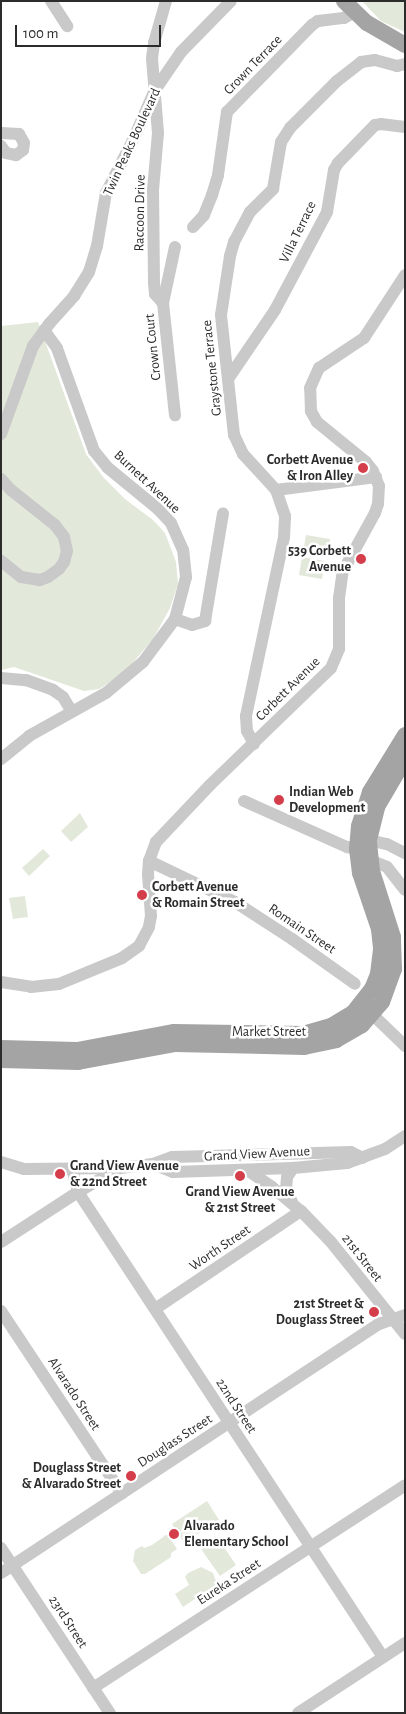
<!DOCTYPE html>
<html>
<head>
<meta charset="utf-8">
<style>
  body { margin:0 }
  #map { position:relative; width:406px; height:1714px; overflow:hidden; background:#fff; font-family:"Alegreya Sans",sans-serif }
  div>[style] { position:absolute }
  .green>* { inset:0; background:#e2e8da }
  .minor>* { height:12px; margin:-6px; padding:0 6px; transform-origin:6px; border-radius:6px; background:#c9c9c9 }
  .major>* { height:16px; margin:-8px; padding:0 8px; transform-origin:8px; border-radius:8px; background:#a4a4a4 }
  .dots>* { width:14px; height:14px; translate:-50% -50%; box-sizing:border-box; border:2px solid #fff; border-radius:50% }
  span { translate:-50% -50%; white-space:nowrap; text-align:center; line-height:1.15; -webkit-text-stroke:5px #fff; paint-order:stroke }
  .street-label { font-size:14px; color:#2c2c2c }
  .poi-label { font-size:14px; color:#2c2c2c; font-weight:700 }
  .right { translate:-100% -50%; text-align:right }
  .left { translate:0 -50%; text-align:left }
  .frame { position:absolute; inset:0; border:2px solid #2c2c2c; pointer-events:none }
  .scale { position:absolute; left:15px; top:25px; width:146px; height:22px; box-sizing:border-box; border:2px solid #2c2c2c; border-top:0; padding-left:6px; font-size:15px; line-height:18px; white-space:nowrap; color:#2c2c2c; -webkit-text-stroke:4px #fff; paint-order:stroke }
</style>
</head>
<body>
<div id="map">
  <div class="green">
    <div style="clip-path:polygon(362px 1px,405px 1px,405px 32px,381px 21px)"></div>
    <div style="clip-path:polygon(38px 322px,86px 454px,103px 477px,125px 499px,153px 520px,165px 533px,176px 562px,178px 584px,170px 608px,153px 639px,123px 674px,99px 689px,84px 691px,14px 667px,1px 670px,1px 326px)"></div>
    <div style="clip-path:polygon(306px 535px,330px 539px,327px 557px,303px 553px)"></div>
    <div style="clip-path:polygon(302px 557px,325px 561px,322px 579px,299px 575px)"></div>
    <div style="clip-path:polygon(80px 813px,88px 827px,71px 842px,61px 831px)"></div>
    <div style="clip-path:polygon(43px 849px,50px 856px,29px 876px,22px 868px)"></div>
    <div style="clip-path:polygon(25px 896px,28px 917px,13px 919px,9px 898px)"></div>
    <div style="clip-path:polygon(207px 1501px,219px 1520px,184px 1543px,172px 1524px)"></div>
    <div style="clip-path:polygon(166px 1535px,168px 1535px,177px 1549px,171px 1553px,171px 1557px,145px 1574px,141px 1574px,133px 1561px,135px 1550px,142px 1546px,144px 1548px,152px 1545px)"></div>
    <div style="clip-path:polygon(218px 1538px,236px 1565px,220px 1576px,201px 1549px)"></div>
    <div style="clip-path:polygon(201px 1567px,213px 1573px,217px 1584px,183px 1607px,175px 1594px,189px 1585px,185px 1577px,188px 1573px)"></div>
  </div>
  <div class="minor">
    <div style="left:51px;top:1px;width:30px;rotate:57deg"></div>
    <div style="left:1px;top:133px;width:18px;rotate:3deg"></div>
    <div style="left:19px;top:134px;width:10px;rotate:61deg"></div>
    <div style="left:24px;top:143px;width:7px;rotate:98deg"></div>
    <div style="left:23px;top:150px;width:9px;rotate:144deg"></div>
    <div style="left:16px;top:155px;width:10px;rotate:-169deg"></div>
    <div style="left:6px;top:153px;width:9px;rotate:-126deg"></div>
    <div style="left:193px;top:227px;width:16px;rotate:-47deg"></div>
    <div style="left:204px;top:215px;width:22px;rotate:-68deg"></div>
    <div style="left:212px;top:195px;width:21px;rotate:-73deg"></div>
    <div style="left:218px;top:175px;width:64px;rotate:-81.9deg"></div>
    <div style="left:227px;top:112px;width:122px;rotate:-45.7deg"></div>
    <div style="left:312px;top:25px;width:7px;rotate:-34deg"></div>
    <div style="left:318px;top:21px;width:26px;rotate:-7deg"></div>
    <div style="left:344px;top:18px;width:12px;rotate:-31deg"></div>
    <div style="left:175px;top:247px;width:57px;rotate:102.1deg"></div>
    <div style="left:163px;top:303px;width:113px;rotate:83.9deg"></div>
    <div style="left:163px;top:303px;width:12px;rotate:-132deg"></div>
    <div style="left:155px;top:294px;width:11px;rotate:-95deg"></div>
    <div style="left:154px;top:283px;width:93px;rotate:-90.6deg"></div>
    <div style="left:153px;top:190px;width:57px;rotate:-85deg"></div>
    <div style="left:158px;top:133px;width:75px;rotate:-94.6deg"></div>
    <div style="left:152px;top:58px;width:15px;rotate:-82deg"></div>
    <div style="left:154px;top:43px;width:44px;rotate:-74.1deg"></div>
    <div style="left:228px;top:379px;width:83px;rotate:-55.7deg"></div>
    <div style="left:275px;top:310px;width:111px;rotate:-62deg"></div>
    <div style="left:327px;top:212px;width:43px;rotate:-80.5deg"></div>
    <div style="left:334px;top:170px;width:8px;rotate:-60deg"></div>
    <div style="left:338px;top:163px;width:53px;rotate:-45.8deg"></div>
    <div style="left:375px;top:125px;width:6px;rotate:-9deg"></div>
    <div style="left:381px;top:124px;width:24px;rotate:7deg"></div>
    <div style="left:1px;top:434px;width:94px;rotate:-70deg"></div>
    <div style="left:33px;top:346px;width:27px;rotate:-54deg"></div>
    <div style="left:49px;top:324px;width:38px;rotate:-48deg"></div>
    <div style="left:74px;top:296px;width:28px;rotate:-58deg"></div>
    <div style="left:89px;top:272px;width:27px;rotate:-73deg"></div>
    <div style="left:97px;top:246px;width:54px;rotate:-80.4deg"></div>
    <div style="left:106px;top:193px;width:59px;rotate:-63deg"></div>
    <div style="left:133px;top:140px;width:55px;rotate:-66.3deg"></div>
    <div style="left:155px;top:90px;width:46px;rotate:-55.6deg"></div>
    <div style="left:181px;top:52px;width:71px;rotate:-45.6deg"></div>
    <div style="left:1px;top:479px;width:15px;rotate:48deg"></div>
    <div style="left:11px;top:490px;width:56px;rotate:38.5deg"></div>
    <div style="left:55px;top:525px;width:15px;rotate:53deg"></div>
    <div style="left:64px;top:537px;width:14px;rotate:78deg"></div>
    <div style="left:67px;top:551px;width:11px;rotate:105deg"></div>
    <div style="left:64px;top:562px;width:9px;rotate:126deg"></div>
    <div style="left:59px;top:569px;width:14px;rotate:144deg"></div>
    <div style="left:48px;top:577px;width:9px;rotate:159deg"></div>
    <div style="left:40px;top:580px;width:19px;rotate:-171deg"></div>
    <div style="left:21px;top:577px;width:26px;rotate:-141deg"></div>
    <div style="left:276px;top:490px;width:101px;rotate:-7.4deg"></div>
    <div style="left:175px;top:619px;width:18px;rotate:19deg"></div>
    <div style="left:192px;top:625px;width:14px;rotate:-17deg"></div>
    <div style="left:205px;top:621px;width:109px;rotate:-80.5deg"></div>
    <div style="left:1px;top:678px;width:25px;rotate:5deg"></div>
    <div style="left:26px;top:680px;width:29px;rotate:20deg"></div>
    <div style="left:53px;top:690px;width:12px;rotate:35deg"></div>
    <div style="left:63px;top:697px;width:17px;rotate:59deg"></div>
    <div style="left:254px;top:744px;width:15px;rotate:-118deg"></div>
    <div style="left:247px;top:731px;width:15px;rotate:-94deg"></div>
    <div style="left:246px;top:716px;width:183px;rotate:-78deg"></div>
    <div style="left:284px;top:537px;width:21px;rotate:-87deg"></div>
    <div style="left:285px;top:516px;width:28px;rotate:-109deg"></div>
    <div style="left:276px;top:490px;width:49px;rotate:-132.5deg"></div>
    <div style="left:243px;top:454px;width:21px;rotate:-115deg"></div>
    <div style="left:234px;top:435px;width:121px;rotate:-96.2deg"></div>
    <div style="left:221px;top:315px;width:60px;rotate:-81.3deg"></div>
    <div style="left:230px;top:256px;width:15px;rotate:-74deg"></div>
    <div style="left:234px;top:242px;width:34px;rotate:-62deg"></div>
    <div style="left:250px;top:212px;width:33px;rotate:-45deg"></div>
    <div style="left:273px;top:189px;width:48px;rotate:-80.3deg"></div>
    <div style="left:281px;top:142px;width:17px;rotate:-57deg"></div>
    <div style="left:290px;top:128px;width:66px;rotate:-45deg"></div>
    <div style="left:337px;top:81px;width:31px;rotate:-38deg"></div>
    <div style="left:361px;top:62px;width:14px;rotate:-8deg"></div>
    <div style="left:375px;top:60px;width:23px;rotate:15deg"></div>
    <div style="left:397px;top:66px;width:8px;rotate:-14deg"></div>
    <div style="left:1px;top:759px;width:36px;rotate:-39deg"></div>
    <div style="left:29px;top:736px;width:88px;rotate:-29.2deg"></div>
    <div style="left:106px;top:693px;width:48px;rotate:-40deg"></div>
    <div style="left:143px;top:662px;width:54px;rotate:-53.3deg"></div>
    <div style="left:175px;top:619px;width:43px;rotate:-75.3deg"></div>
    <div style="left:186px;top:577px;width:27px;rotate:-96deg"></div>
    <div style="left:183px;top:550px;width:30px;rotate:-114deg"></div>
    <div style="left:171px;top:523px;width:19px;rotate:-133deg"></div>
    <div style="left:158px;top:509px;width:65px;rotate:-140.6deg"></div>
    <div style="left:108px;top:468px;width:22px;rotate:-129deg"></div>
    <div style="left:94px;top:451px;width:109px;rotate:-109.8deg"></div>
    <div style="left:57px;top:348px;width:22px;rotate:-126deg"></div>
    <div style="left:244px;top:801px;width:113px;rotate:24.1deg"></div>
    <div style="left:347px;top:847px;width:10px;rotate:11deg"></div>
    <div style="left:369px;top:840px;width:18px;rotate:13deg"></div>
    <div style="left:387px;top:844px;width:20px;rotate:27deg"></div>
    <div style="left:370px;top:860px;width:18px;rotate:22deg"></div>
    <div style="left:387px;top:867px;width:29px;rotate:52deg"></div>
    <div style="left:149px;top:861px;width:95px;rotate:25.5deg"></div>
    <div style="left:235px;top:902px;width:68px;rotate:33deg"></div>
    <div style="left:292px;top:939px;width:77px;rotate:35.5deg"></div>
    <div style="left:1px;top:982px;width:30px;rotate:9deg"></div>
    <div style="left:31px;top:987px;width:28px;rotate:-6deg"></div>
    <div style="left:59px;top:984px;width:68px;rotate:-22.4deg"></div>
    <div style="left:122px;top:958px;width:21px;rotate:-35deg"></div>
    <div style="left:139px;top:946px;width:21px;rotate:-62deg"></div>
    <div style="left:149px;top:927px;width:11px;rotate:-80deg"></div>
    <div style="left:151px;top:916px;width:42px;rotate:-94.1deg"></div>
    <div style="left:148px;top:874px;width:13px;rotate:-86deg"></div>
    <div style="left:149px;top:861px;width:20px;rotate:-70deg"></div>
    <div style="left:156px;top:842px;width:79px;rotate:-46.5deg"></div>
    <div style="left:210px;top:785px;width:168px;rotate:-44deg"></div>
    <div style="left:331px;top:668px;width:21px;rotate:-67deg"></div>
    <div style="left:339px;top:649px;width:51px;rotate:-90deg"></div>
    <div style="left:339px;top:598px;width:27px;rotate:-82deg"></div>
    <div style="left:343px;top:571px;width:66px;rotate:-61.1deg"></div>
    <div style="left:375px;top:513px;width:9px;rotate:-72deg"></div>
    <div style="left:378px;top:504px;width:18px;rotate:-87deg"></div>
    <div style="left:379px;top:486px;width:16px;rotate:-112deg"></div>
    <div style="left:373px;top:471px;width:11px;rotate:-128deg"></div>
    <div style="left:366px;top:462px;width:63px;rotate:-140.8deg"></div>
    <div style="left:317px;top:422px;width:13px;rotate:-119deg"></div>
    <div style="left:311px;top:411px;width:23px;rotate:-92deg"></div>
    <div style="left:310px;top:388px;width:22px;rotate:-66deg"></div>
    <div style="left:319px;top:368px;width:54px;rotate:-33.7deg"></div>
    <div style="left:364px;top:338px;width:75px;rotate:-56.9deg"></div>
    <div style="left:373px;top:1015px;width:45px;rotate:44.1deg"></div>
    <div style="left:1px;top:1162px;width:24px;rotate:17deg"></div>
    <div style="left:24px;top:1169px;width:96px;rotate:-0.6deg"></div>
    <div style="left:120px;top:1168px;width:33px;rotate:-7deg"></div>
    <div style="left:153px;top:1164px;width:20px;rotate:-20deg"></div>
    <div style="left:172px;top:1157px;width:179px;rotate:-1.6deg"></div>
    <div style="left:351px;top:1152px;width:13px;rotate:27deg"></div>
    <div style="left:153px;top:1164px;width:22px;rotate:22deg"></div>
    <div style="left:173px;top:1172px;width:120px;rotate:-1.9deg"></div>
    <div style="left:293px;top:1168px;width:54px;rotate:-5.3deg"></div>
    <div style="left:347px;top:1163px;width:40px;rotate:-20.2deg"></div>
    <div style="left:385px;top:1149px;width:24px;rotate:-33deg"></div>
    <div style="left:72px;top:1168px;width:25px;rotate:76deg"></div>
    <div style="left:78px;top:1192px;width:556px;rotate:56.74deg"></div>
    <div style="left:247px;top:1170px;width:30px;rotate:34deg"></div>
    <div style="left:272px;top:1187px;width:38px;rotate:40deg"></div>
    <div style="left:301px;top:1211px;width:43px;rotate:45.9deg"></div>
    <div style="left:331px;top:1242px;width:118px;rotate:51.2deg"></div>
    <div style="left:292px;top:1202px;width:14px;rotate:-115deg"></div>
    <div style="left:286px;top:1189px;width:12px;rotate:-85deg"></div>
    <div style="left:287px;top:1177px;width:11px;rotate:-56deg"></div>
    <div style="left:1px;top:1242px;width:92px;rotate:-33deg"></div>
    <div style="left:78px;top:1192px;width:46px;rotate:-29.9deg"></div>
    <div style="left:155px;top:1309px;width:176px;rotate:-33.9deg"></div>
    <div style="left:1px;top:1311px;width:219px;rotate:56.5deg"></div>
    <div style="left:1px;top:1548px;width:198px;rotate:56.6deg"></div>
    <div style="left:1px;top:1573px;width:453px;rotate:-33.4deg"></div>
    <div style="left:379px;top:1324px;width:28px;rotate:-19deg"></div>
    <div style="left:93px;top:1688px;width:372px;rotate:-33deg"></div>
    <div style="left:298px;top:1713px;width:128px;rotate:-33.2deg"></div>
  </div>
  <div class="major">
    <div style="left:344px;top:1px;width:32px;rotate:44deg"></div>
    <div style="left:367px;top:23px;width:44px;rotate:30.1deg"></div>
    <div style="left:1px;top:1048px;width:76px;rotate:1.5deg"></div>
    <div style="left:77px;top:1050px;width:99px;rotate:-10.5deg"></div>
    <div style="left:174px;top:1032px;width:129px;rotate:0.9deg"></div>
    <div style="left:303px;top:1034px;width:29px;rotate:-16deg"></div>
    <div style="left:331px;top:1026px;width:26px;rotate:-31deg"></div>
    <div style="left:353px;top:1013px;width:31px;rotate:-52deg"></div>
    <div style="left:372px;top:989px;width:16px;rotate:-68deg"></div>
    <div style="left:378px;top:974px;width:26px;rotate:-83deg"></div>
    <div style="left:381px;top:948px;width:19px;rotate:-96deg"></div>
    <div style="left:379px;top:929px;width:59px;rotate:-108.7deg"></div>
    <div style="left:360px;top:873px;width:24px;rotate:-97deg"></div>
    <div style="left:357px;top:849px;width:23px;rotate:-85deg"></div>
    <div style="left:359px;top:826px;width:36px;rotate:-72deg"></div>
    <div style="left:370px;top:792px;width:67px;rotate:-58.4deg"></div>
    <div style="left:1px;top:1060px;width:77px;rotate:1.5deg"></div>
    <div style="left:78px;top:1062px;width:99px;rotate:-10.5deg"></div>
    <div style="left:175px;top:1044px;width:129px;rotate:1.3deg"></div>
    <div style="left:304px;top:1047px;width:33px;rotate:-12deg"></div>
    <div style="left:336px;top:1040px;width:30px;rotate:-30deg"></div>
    <div style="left:362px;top:1025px;width:30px;rotate:-49deg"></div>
    <div style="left:382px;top:1002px;width:35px;rotate:-70deg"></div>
    <div style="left:394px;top:969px;width:32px;rotate:-92deg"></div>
    <div style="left:393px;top:937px;width:69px;rotate:-107.7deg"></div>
    <div style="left:372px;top:871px;width:31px;rotate:-96deg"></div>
    <div style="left:369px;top:840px;width:34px;rotate:-76deg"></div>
    <div style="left:377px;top:807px;width:56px;rotate:-59.7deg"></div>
  </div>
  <div class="dots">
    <div style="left:363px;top:468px;background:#d43d4a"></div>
    <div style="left:361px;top:559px;background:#d43d4a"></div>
    <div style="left:279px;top:800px;background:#d43d4a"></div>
    <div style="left:142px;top:895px;background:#d43d4a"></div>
    <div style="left:60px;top:1174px;background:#d43d4a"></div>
    <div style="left:240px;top:1176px;background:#d43d4a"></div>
    <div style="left:374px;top:1312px;background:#d43d4a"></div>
    <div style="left:131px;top:1476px;background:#d43d4a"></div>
    <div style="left:174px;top:1534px;background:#d43d4a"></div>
  </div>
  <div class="street-label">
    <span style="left:253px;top:65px;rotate:-46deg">Crown Terrace</span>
    <span style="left:132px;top:142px;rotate:-65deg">Twin Peaks Boulevard</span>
    <span style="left:140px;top:213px;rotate:-89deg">Raccoon Drive</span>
    <span style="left:298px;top:232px;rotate:-64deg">Villa Terrace</span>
    <span style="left:153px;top:347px;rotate:-96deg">Crown Court</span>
    <span style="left:212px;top:368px;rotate:-96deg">Graystone Terrace</span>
    <span style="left:147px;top:482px;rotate:43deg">Burnett Avenue</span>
    <span style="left:288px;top:689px;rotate:-45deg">Corbett Avenue</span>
    <span style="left:302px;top:929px;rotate:34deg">Romain Street</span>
    <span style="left:269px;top:1032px">Market Street</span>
    <span style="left:257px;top:1154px;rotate:-3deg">Grand View Avenue</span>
    <span style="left:220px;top:1248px;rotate:-34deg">Worth Street</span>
    <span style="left:362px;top:1258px;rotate:52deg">21st Street</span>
    <span style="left:74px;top:1394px;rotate:57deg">Alvarado Street</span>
    <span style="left:236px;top:1406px;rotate:57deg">22nd Street</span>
    <span style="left:175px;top:1441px;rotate:-33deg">Douglass Street</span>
    <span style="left:229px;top:1582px;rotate:-33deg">Eureka Street</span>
    <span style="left:68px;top:1622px;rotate:57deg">23rd Street</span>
  </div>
  <div class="poi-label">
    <span class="right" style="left:353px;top:468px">Corbett Avenue<br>&amp; Iron Alley</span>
    <span class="right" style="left:351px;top:559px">539 Corbett<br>Avenue</span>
    <span class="left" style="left:289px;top:800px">Indian Web<br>Development</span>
    <span class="left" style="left:152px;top:895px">Corbett Avenue<br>&amp; Romain Street</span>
    <span class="left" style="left:70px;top:1174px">Grand View Avenue<br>&amp; 22nd Street</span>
    <span style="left:240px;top:1200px">Grand View Avenue<br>&amp; 21st Street</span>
    <span class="right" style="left:364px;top:1312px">21st Street &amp;<br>Douglass Street</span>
    <span class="right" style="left:121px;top:1476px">Douglass Street<br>&amp; Alvarado Street</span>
    <span class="left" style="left:184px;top:1534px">Alvarado<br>Elementary School</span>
  </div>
  <div class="frame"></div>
  <div class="scale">100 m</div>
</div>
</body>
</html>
